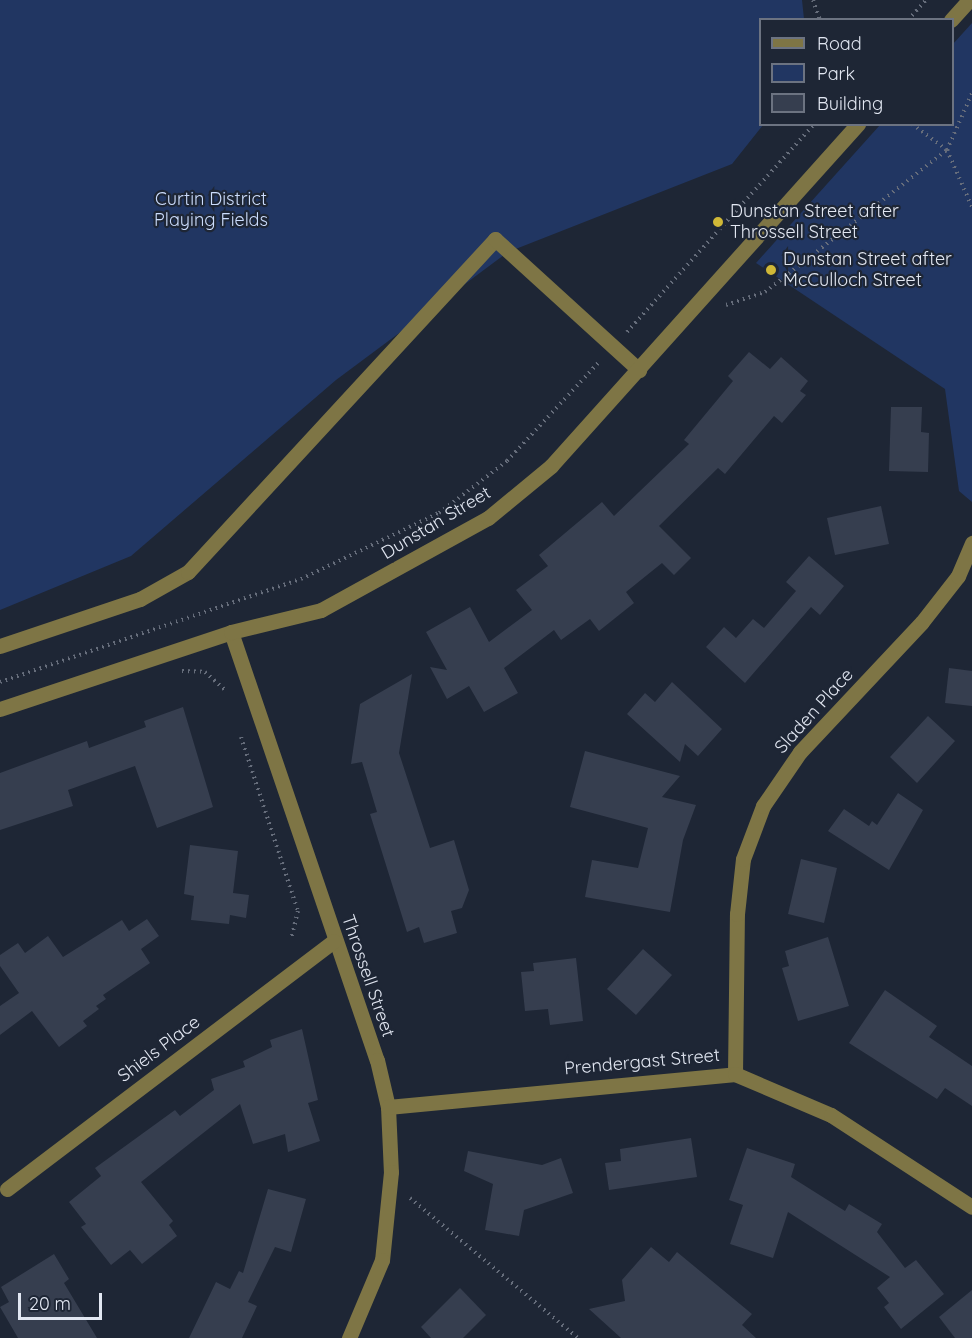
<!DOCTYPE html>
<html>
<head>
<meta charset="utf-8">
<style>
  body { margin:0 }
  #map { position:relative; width:972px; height:1338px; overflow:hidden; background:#1e2635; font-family:Quicksand,sans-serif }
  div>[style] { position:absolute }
  .green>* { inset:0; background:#213662 }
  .building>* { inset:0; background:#363e4f }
  .path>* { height:4px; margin-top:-2px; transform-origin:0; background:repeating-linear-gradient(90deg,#666d7b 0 1.5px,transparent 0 6px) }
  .minor>* { height:15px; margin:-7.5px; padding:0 7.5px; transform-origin:7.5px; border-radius:7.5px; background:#7e7545 }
  .dots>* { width:16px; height:16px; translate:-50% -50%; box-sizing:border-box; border:3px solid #1e2635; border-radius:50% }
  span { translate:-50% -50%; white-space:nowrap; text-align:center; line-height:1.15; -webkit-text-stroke:4.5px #1e2635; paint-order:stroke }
  .park-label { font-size:18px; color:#ccddfd }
  .poi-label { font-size:18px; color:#e2e7f2 }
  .left { translate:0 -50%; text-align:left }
  .street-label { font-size:18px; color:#e2e7f2 }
  .legend { position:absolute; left:759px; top:18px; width:195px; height:108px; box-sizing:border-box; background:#1e2635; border:2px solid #6c7381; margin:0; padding:8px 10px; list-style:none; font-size:18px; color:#e2e7f2 }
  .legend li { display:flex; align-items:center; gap:12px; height:30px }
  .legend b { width:30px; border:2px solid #6c7381 }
  .scale { position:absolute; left:18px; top:1293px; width:84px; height:27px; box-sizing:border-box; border:3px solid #e2e7f2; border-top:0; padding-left:8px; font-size:18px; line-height:21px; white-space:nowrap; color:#e2e7f2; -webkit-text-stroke:4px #1e2635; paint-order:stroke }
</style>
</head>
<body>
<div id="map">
  <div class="green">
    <div style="clip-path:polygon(0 0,802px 0,804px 19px,760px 20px,763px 125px,732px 164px,508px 252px,336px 380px,131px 556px,0 610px)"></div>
    <div style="clip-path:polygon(972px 23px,972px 502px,959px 491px,945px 389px,756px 263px,880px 125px,952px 124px,953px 44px)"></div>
  </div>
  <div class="building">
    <div style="clip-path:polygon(749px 352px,770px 369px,781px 357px,808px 381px,800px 391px,806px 395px,782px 423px,774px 416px,725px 474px,718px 468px,659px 526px,691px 558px,674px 575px,662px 563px,626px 592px,634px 603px,599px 631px,590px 619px,561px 640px,554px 630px,504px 668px,518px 693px,484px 712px,469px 686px,447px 699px,430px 667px,447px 670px,426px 632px,470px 607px,489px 642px,532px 610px,516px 590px,548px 566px,539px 555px,602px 502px,614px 516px,689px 444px,684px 440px,733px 381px,728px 376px)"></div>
    <div style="clip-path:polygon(891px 407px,922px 407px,921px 432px,929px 433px,928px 472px,889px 471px)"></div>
    <div style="clip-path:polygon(881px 506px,889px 544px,835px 555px,827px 518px)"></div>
    <div style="clip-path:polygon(809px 556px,844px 586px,820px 615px,811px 607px,745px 683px,706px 647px,724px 627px,736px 638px,753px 619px,764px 628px,796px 591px,786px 582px)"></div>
    <div style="clip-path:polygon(949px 668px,972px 671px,972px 706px,945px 703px)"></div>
    <div style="clip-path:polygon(412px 674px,399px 753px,430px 848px,454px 840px,469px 890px,462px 908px,451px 911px,457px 933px,424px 943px,419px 927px,407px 932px,370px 814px,377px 812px,362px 762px,351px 764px,360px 704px)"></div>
    <div style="clip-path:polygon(672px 682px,722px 729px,698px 756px,685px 744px,680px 762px,627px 714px,645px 693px,655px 702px)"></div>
    <div style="clip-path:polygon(183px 707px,213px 807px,157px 828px,135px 766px,68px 790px,73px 806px,0 830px,0 773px,87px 741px,89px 748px,146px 727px,144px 721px)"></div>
    <div style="clip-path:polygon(928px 716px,955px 741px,917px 783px,890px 757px)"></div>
    <div style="clip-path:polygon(585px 751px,680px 776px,662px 797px,696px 805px,683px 840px,670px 912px,585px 897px,592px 860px,638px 868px,648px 828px,570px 807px)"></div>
    <div style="clip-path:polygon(898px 793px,923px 810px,889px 870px,828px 831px,844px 809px,869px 826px,872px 821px,877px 825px)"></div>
    <div style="clip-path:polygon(190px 845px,238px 851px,233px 893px,249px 895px,246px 918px,230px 915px,229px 924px,191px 920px,194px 896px,184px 894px)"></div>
    <div style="clip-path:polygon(801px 859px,837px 868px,824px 923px,788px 914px)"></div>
    <div style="clip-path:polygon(147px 919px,159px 936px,141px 949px,150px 963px,103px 995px,106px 999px,96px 1006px,99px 1009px,83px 1021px,87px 1026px,59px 1047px,32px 1011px,0 1035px,0 1006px,19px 993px,0 966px,0 955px,18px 943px,25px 953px,48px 936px,63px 957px,122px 920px,129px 931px)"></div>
    <div style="clip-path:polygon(828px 937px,849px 1006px,798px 1021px,782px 968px,789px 966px,785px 951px)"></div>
    <div style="clip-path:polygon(643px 949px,672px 975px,636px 1015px,607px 989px)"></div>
    <div style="clip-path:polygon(576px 958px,583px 1021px,550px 1025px,548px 1009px,525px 1011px,521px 972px,534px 971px,533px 963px)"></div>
    <div style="clip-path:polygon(885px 990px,937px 1026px,929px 1037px,972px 1066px,972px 1106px,945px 1088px,937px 1099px,849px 1043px)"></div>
    <div style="clip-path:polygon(302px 1029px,318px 1100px,308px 1103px,320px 1141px,288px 1152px,285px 1134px,253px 1144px,240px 1104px,141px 1182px,173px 1221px,169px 1225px,177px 1236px,142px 1264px,130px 1250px,111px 1265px,81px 1227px,86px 1224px,69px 1202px,101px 1176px,95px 1168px,175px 1110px,180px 1116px,214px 1090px,211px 1079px,245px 1067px,243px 1061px,272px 1047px,270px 1040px)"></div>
    <div style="clip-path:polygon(691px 1138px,697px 1177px,609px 1190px,605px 1163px,621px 1161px,620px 1149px)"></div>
    <div style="clip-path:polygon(747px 1148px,795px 1164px,791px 1177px,845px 1211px,849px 1204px,882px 1224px,877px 1232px,905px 1268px,916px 1260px,944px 1294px,901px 1329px,884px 1307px,889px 1303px,877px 1288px,890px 1277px,788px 1212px,773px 1258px,730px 1244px,743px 1205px,729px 1200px)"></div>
    <div style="clip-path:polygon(468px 1151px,542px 1165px,561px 1158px,573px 1193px,524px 1210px,519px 1236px,485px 1230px,493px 1184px,464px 1171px)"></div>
    <div style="clip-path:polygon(268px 1189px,306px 1199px,291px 1252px,275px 1247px,248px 1302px,257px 1306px,242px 1338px,189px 1338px,216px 1282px,230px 1289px,239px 1271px,243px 1273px)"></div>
    <div style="clip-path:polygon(651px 1247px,669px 1262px,677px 1252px,752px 1314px,742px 1325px,756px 1338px,621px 1338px,589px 1309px,625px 1301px,622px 1280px)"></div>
    <div style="clip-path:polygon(54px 1254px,69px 1279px,64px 1283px,97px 1338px,18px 1338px,0 1307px,9px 1302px,1px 1287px)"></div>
    <div style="clip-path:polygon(460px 1288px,486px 1315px,463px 1338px,431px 1338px,421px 1327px)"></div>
    <div style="clip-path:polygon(972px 1290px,972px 1338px,955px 1338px,939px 1317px)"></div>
  </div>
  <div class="path">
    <div style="left:813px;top:0;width:21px;rotate:71deg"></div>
    <div style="left:908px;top:20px;width:27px;rotate:-48deg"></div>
    <div style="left:912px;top:124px;width:44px;rotate:36.6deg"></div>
    <div style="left:947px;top:150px;width:62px;rotate:66.3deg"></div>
    <div style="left:726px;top:305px;width:41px;rotate:-18.4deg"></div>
    <div style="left:765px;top:292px;width:231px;rotate:-38deg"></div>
    <div style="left:947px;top:150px;width:62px;rotate:-66.3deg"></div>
    <div style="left:627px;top:332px;width:280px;rotate:-48deg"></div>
    <div style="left:182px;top:671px;width:23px;rotate:2deg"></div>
    <div style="left:205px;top:672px;width:27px;rotate:42deg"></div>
    <div style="left:0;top:682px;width:318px;rotate:-18.9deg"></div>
    <div style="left:301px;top:579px;width:153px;rotate:-25.6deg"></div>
    <div style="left:439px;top:513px;width:86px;rotate:-37.4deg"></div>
    <div style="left:507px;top:461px;width:135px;rotate:-47.1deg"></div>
    <div style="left:241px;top:737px;width:183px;rotate:71.9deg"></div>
    <div style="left:298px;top:911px;width:29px;rotate:104deg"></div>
    <div style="left:410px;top:1198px;width:219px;rotate:39.8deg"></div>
  </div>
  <div class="minor">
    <div style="left:951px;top:20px;width:27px;rotate:-48deg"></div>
    <div style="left:231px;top:632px;width:452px;rotate:71.2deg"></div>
    <div style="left:377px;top:1060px;width:48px;rotate:76.8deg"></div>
    <div style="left:388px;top:1107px;width:65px;rotate:87.4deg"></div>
    <div style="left:391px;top:1172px;width:88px;rotate:95.8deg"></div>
    <div style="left:382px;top:1260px;width:85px;rotate:112.9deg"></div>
    <div style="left:0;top:646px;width:148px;rotate:-18.6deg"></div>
    <div style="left:140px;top:599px;width:55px;rotate:-29.4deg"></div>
    <div style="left:188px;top:572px;width:453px;rotate:-47.3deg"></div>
    <div style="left:495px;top:239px;width:195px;rotate:42.3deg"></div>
    <div style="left:0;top:709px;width:243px;rotate:-18.4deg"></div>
    <div style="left:231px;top:632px;width:93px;rotate:-13.7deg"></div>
    <div style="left:321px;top:610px;width:191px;rotate:-28.9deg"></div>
    <div style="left:488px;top:518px;width:82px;rotate:-39.5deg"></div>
    <div style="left:551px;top:466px;width:460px;rotate:-48.1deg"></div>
    <div style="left:735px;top:1074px;width:160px;rotate:-89.3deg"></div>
    <div style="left:737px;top:914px;width:55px;rotate:-83.8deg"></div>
    <div style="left:743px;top:859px;width:57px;rotate:-69.3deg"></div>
    <div style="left:763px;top:806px;width:65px;rotate:-55.6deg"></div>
    <div style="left:800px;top:752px;width:178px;rotate:-46.8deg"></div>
    <div style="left:922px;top:622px;width:58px;rotate:-52deg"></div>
    <div style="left:958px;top:576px;width:36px;rotate:-67deg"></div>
    <div style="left:388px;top:1107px;width:349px;rotate:-5.4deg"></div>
    <div style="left:735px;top:1074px;width:104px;rotate:23.1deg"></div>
    <div style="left:831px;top:1115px;width:168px;rotate:33.1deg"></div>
    <div style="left:7px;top:1189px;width:410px;rotate:-37.2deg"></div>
  </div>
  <div class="dots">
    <div style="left:718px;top:222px;background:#d0b837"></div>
    <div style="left:771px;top:270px;background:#d0b837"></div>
  </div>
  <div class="park-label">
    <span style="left:211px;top:210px">Curtin District<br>Playing Fields</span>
  </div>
  <div class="poi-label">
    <span class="left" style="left:730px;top:222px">Dunstan Street after<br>Throssell Street</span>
    <span class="left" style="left:783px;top:270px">Dunstan Street after<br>McCulloch Street</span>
  </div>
  <div class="street-label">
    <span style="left:436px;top:523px;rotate:-31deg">Dunstan Street</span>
    <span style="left:814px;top:711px;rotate:-48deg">Sladen Place</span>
    <span style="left:368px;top:976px;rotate:71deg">Throssell Street</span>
    <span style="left:159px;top:1049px;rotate:-37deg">Shiels Place</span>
    <span style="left:642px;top:1062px;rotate:-5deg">Prendergast Street</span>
  </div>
  <ul class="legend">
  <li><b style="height:8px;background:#7e7545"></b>Road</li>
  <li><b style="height:16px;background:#213662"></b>Park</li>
  <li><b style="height:16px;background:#363e4f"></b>Building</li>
  </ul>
  <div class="scale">20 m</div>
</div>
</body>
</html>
